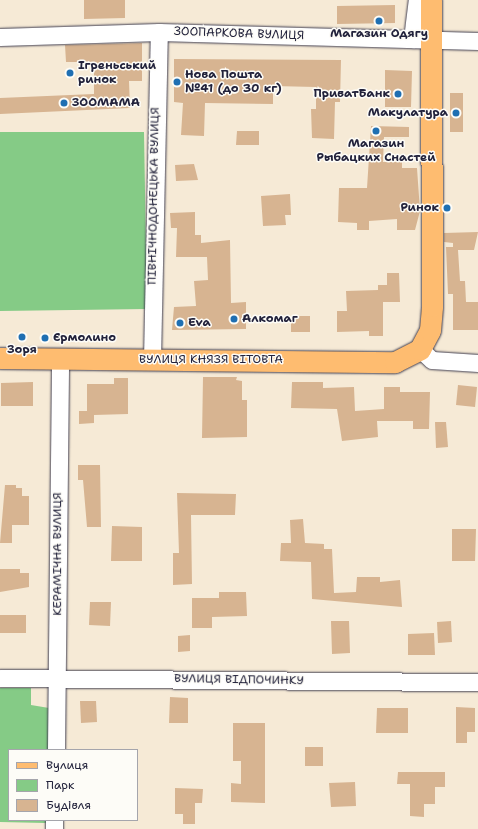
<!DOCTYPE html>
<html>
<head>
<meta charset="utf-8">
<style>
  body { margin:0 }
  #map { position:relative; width:478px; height:829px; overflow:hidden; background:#f6ead6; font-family:"Shantell Sans",sans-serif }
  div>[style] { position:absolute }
  .green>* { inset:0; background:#85cb86 }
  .building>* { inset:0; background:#d7b491 }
  .roads { filter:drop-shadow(0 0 1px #424052) drop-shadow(0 0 1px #424052) }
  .minor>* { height:17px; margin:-8.5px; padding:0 8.5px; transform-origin:8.5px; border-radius:8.5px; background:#fff }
  .major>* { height:21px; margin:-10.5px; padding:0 10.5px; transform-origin:10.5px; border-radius:10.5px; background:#febc70 }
  .dots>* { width:11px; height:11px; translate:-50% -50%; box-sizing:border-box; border:2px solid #fdfcf7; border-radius:50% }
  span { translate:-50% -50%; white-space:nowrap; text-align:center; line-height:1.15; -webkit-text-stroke:3px #fdfcf7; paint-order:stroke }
  .street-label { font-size:12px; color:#22223b }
  .poi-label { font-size:12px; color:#22223b; font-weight:700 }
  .left { translate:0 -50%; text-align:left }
  .right { translate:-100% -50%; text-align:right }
  .legend { position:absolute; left:8px; top:749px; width:130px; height:72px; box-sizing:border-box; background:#fdfcf7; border:1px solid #a5a5ac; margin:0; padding:5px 7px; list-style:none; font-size:12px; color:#22223b }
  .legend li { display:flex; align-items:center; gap:8px; height:20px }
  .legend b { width:20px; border:1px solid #a5a5ac }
</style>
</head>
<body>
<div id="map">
  <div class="green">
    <div style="clip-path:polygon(0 132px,144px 132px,147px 309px,0 311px)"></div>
    <div style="clip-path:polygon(0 688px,31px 688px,31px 705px,49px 708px,48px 750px,9px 750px,9px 820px,46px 820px,46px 823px,0 822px)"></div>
  </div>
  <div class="building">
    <div style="clip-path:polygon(84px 0,125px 0,125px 18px,84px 19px)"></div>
    <div style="clip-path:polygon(395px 5px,395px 23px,337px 24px,337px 6px)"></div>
    <div style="clip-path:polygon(142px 43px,142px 81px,129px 81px,130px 108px,0 114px,0 98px,94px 94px,94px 62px,66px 62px,65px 45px)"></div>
    <div style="clip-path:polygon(174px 59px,341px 60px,340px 102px,335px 102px,334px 139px,312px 138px,311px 109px,316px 109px,316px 87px,273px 86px,273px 104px,205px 103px,204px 136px,181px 135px,183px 103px,174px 102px)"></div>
    <div style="clip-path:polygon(385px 70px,412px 71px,411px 107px,385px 107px)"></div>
    <div style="clip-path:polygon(450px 93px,463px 93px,463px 132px,450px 132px)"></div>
    <div style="clip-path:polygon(371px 126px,409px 127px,409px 137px,384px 137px,383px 162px,402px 162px,402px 168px,417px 168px,420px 211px,415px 230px,397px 230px,397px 219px,369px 221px,369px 230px,357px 230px,357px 223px,338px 222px,339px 188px,367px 188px)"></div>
    <div style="clip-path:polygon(237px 131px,259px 131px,259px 145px,236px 145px)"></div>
    <div style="clip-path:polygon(194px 164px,198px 180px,176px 181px,175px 165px)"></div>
    <div style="clip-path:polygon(290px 194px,291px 215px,285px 215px,286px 225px,263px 226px,261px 196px)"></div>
    <div style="clip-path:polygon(195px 212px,195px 235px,201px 235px,201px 243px,230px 240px,231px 303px,246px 302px,246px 329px,172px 330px,174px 307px,196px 306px,194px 281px,208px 280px,207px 257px,176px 257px,177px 228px,171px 228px,170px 213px)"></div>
    <div style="clip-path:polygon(478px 232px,474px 250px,458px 250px,460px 281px,465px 281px,466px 302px,478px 302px,478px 330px,453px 330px,453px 294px,448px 294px,446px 247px,453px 247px,453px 243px,444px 242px,444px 233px)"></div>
    <div style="clip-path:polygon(387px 273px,399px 273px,400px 302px,383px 302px,383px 336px,369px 336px,369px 331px,337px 332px,337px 311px,347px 311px,346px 291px,378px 290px,378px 285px,387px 285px)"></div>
    <div style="clip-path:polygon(291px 316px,310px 316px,310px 332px,291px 332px)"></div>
    <div style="clip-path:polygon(203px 377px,237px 377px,236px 380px,242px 381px,242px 400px,247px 400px,247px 437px,202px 438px)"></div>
    <div style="clip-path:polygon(114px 378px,128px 378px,128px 414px,94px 415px,94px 423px,79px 424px,79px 411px,87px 411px,87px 384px,114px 384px)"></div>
    <div style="clip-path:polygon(33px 382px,33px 406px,1px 406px,1px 383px)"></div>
    <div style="clip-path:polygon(292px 382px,323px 382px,323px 388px,354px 387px,355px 411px,384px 409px,384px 387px,400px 387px,400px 392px,430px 392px,429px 429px,413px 429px,413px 421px,377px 421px,378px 437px,342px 441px,337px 409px,291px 408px)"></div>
    <div style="clip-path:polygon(458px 385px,477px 387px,475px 407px,456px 405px)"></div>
    <div style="clip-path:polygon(435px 422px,446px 422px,448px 447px,436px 448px)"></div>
    <div style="clip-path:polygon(78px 465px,100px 465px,101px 527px,87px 527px,83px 480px,78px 480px)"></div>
    <div style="clip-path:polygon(5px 485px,16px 485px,16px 488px,22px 488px,22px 496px,29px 496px,29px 525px,12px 525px,12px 543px,0 543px)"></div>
    <div style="clip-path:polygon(177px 493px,236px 494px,235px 515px,191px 515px,192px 584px,173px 585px,173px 553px,179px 553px)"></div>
    <div style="clip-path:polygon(303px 519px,305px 543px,324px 544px,324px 549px,332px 549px,334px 593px,356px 592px,357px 577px,380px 577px,380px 582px,400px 580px,402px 607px,312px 599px,311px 562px,280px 561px,281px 543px,291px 543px,290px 520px)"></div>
    <div style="clip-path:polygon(112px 526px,142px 527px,142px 561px,111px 561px)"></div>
    <div style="clip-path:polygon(452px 529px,476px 529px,475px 561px,452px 561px)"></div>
    <div style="clip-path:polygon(0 569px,20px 569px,20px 573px,29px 573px,29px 587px,0 592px)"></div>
    <div style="clip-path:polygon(219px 592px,246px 592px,247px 616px,212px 617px,212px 628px,192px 628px,192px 598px,219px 598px)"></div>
    <div style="clip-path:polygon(90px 602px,111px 602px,110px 626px,89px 625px)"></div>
    <div style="clip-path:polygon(0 615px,26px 615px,26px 633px,0 633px)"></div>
    <div style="clip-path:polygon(331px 621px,349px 621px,350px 653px,332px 654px)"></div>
    <div style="clip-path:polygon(451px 621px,452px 642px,438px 643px,437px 622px)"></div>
    <div style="clip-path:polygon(434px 633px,435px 655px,408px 655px,408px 634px)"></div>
    <div style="clip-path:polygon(190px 635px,190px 651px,178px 652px,178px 636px)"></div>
    <div style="clip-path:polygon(170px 697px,188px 698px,188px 723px,169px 723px)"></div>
    <div style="clip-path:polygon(80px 701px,96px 701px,97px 722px,81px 723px)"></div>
    <div style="clip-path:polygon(456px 707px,475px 708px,475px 732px,467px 732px,467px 743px,456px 743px)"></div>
    <div style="clip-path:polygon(377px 708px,408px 708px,408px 733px,376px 733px)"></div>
    <div style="clip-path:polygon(233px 723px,265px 723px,265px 803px,231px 802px,231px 783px,241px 784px,241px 761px,233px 761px)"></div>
    <div style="clip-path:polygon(305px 747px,323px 747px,323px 766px,305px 766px)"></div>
    <div style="clip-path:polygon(398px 772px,445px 772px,445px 787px,435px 787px,435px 804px,424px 804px,424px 817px,410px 816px,410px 784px,397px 784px)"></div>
    <div style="clip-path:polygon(355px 782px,356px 806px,331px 807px,329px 783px)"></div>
    <div style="clip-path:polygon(175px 788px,203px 789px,202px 803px,195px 803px,195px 824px,183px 824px,183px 814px,175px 814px)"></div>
  </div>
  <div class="roads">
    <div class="minor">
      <div style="left:0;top:37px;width:159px;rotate:-1.8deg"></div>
      <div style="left:159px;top:32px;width:319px;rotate:1.6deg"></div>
      <div style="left:412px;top:39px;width:39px;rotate:-83deg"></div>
      <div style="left:420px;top:349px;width:16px;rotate:43deg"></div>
      <div style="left:432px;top:360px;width:46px;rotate:3.7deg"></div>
      <div style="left:152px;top:360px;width:328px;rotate:-88.8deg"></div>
      <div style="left:0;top:678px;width:478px;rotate:0.5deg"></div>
      <div style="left:56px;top:750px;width:392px;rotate:-89.4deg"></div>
      <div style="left:54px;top:829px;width:9px;rotate:-90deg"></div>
    </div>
    <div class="major">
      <div style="left:0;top:358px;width:395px;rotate:0.6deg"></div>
      <div style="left:395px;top:362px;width:28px;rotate:-27deg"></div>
      <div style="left:420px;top:349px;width:21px;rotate:-62deg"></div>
      <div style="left:430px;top:330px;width:24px;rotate:-85deg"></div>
      <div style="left:432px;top:306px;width:306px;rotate:-90.2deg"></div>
    </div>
  </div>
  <div class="dots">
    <div style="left:379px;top:21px;background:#1f6fb2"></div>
    <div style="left:70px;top:73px;background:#1f6fb2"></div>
    <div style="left:177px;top:82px;background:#1f6fb2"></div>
    <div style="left:398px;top:94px;background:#1f6fb2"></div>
    <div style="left:64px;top:103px;background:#1f6fb2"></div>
    <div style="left:456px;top:113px;background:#1f6fb2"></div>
    <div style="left:376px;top:131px;background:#1f6fb2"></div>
    <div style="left:447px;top:208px;background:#1f6fb2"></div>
    <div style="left:234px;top:319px;background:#1f6fb2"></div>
    <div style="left:180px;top:323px;background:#1f6fb2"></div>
    <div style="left:22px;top:337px;background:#1f6fb2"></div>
    <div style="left:45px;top:338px;background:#1f6fb2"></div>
  </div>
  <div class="street-label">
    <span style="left:239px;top:34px;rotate:2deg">ЗООПАРКОВА ВУЛИЦЯ</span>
    <span style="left:154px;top:196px;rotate:-89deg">ПІВНІЧНОДОНЕЦЬКА ВУЛИЦЯ</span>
    <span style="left:211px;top:360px">ВУЛИЦЯ КНЯЗЯ ВІТОВТА</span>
    <span style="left:58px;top:554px;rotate:-90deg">КЕРАМІЧНА ВУЛИЦЯ</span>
    <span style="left:239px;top:680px;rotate:1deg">ВУЛИЦЯ ВІДПОЧИНКУ</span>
  </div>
  <div class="poi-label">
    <span style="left:379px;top:34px">Магазин Одягу</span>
    <span class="left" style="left:78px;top:73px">Ігреньський<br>ринок</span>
    <span class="left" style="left:185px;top:82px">Нова Пошта<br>№41 (до 30 кг)</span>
    <span class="right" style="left:390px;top:94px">ПриватБанк</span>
    <span class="left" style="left:72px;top:103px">ЗООМАМА</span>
    <span class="right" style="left:448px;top:113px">Макулатура</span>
    <span style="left:376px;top:151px">Магазин<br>Рыбацких Снастей</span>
    <span class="right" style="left:439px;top:208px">Ринок</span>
    <span class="left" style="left:242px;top:319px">Алкомаг</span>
    <span class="left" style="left:188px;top:323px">Eva</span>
    <span class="left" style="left:53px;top:338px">Єрмолино</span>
    <span style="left:22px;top:350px">Зоря</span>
  </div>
  <ul class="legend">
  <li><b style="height:5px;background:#febc70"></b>Вулиця</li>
  <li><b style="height:11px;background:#85cb86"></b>Парк</li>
  <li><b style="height:11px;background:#d7b491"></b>Будівля</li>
  </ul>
</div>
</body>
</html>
